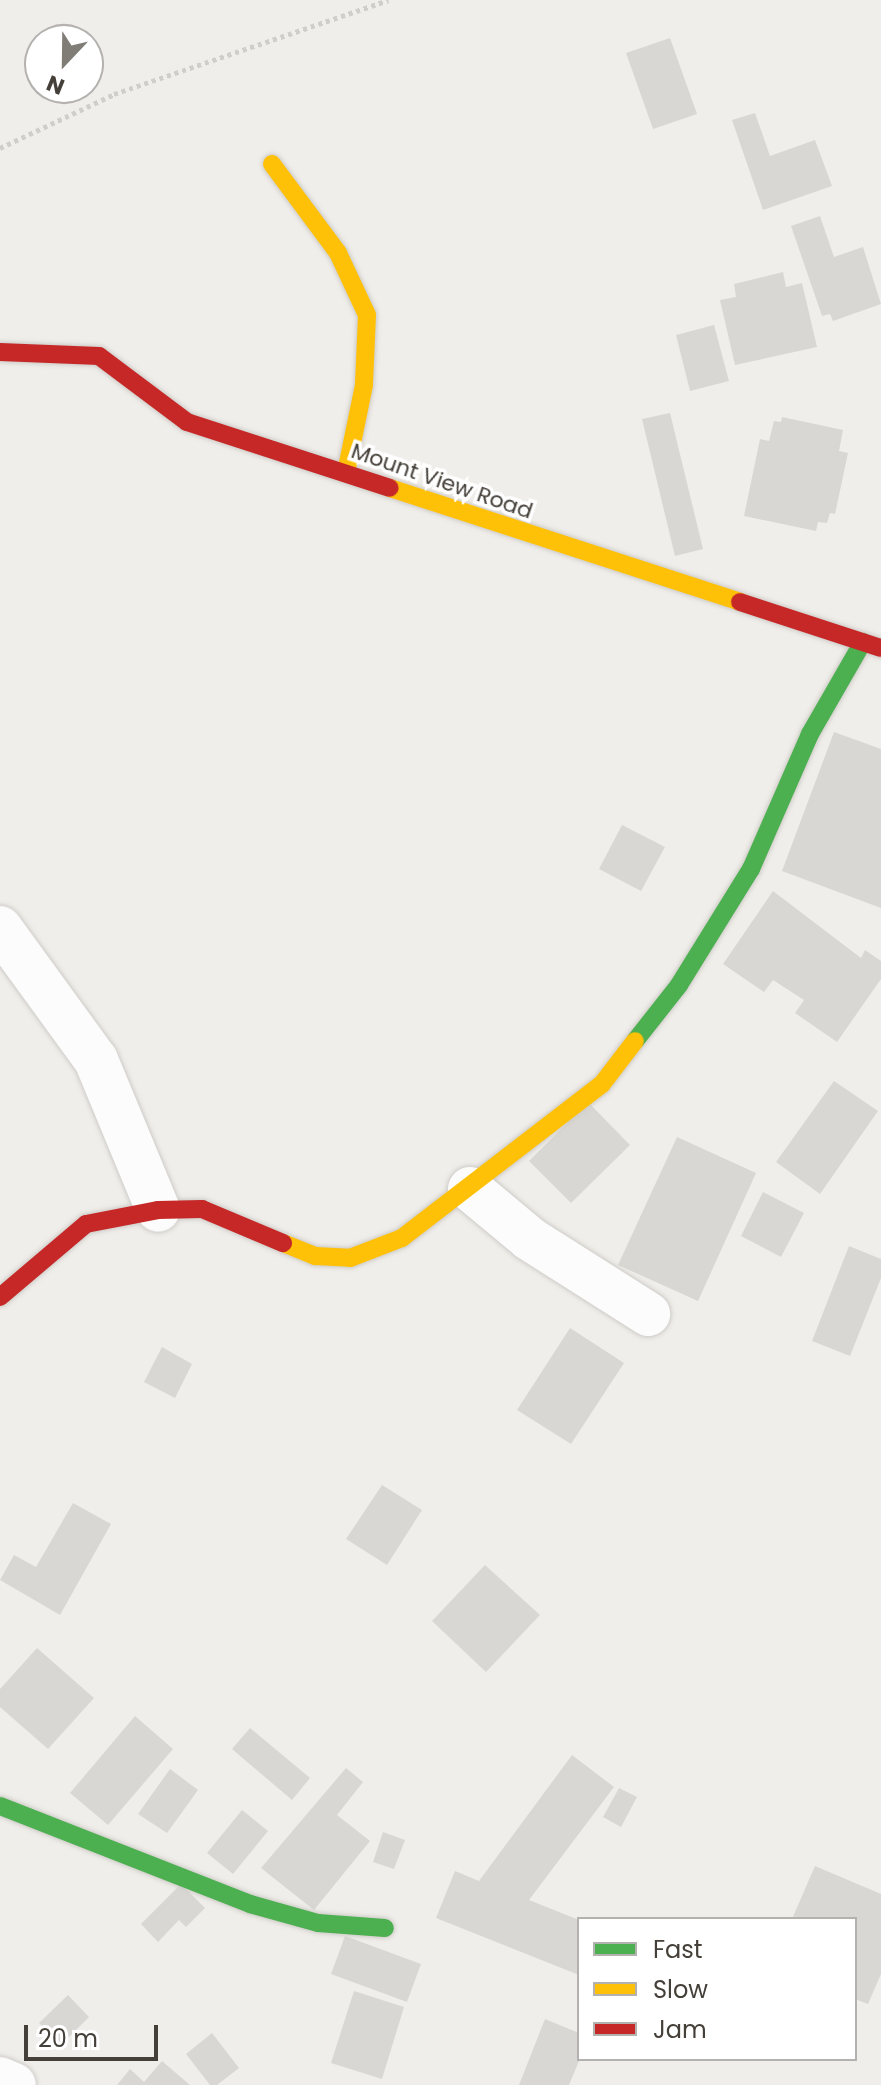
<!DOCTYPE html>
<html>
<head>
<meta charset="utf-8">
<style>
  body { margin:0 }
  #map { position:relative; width:881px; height:2085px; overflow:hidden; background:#f0eeea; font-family:Poppins,sans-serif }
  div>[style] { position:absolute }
  .building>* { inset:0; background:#d9d7d3 }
  .path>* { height:5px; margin-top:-2.5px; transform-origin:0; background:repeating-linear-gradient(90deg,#d0cecc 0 4px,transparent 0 8px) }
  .roads { filter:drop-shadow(0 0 2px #ceccc8) drop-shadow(0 0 2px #ceccc8) }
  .street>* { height:44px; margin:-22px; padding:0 22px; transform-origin:22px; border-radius:22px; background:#fdfcfc }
  .fast>* { height:18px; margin:-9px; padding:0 9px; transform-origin:9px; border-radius:9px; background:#4caf50 }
  .slow>* { height:18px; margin:-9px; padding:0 9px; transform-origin:9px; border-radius:9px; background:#ffc107 }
  .jam>* { height:18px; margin:-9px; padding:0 9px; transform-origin:9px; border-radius:9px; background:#c62828 }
  span { translate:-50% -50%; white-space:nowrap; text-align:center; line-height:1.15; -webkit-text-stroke:7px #fff; paint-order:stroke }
  .street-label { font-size:22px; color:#443f38 }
  .legend { position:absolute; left:577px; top:1917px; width:280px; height:144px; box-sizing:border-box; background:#fff; border:2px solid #b4b2af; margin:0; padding:10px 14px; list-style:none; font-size:24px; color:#443f38 }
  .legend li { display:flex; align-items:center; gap:16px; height:40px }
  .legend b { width:40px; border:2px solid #b4b2af }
  .north { position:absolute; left:24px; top:24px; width:80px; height:80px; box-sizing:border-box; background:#fff; border:2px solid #b4b2af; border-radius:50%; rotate:202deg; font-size:22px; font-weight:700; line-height:32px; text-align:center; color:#443f38 }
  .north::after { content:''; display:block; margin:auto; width:28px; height:36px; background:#807c76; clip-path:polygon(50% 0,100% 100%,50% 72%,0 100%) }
  .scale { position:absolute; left:24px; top:2025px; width:134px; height:36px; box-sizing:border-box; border:4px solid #443f38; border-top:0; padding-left:10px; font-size:24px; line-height:28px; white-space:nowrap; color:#443f38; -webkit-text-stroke:6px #fff; paint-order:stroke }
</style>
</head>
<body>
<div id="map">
  <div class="building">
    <div style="clip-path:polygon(670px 38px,697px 114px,653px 129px,626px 53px)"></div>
    <div style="clip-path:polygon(755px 113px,770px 156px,815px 140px,832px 186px,763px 210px,732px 120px)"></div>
    <div style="clip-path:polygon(820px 216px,834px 257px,863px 247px,881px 304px,833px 321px,830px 314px,822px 316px,791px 226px)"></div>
    <div style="clip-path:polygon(783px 272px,786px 287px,802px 283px,817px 347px,735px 365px,720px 300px,736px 297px,734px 284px)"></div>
    <div style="clip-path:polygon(714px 325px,729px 381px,690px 391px,676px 335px)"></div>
    <div style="clip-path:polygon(670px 413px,703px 549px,675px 556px,642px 419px)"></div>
    <div style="clip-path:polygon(782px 417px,843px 430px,839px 451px,848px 453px,835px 514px,830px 513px,827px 523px,818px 522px,816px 531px,744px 516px,760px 439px,769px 441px,774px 421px,781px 422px)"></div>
    <div style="clip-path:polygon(834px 732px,881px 749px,881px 908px,782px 871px)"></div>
    <div style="clip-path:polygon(622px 825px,665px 847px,641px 891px,599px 869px)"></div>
    <div style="clip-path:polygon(773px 891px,861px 958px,865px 950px,881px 961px,881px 979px,837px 1042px,795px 1013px,804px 1000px,773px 980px,764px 992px,723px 964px)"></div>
    <div style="clip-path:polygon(834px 1081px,878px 1111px,820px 1194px,776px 1162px)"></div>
    <div style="clip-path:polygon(588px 1102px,630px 1145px,571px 1203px,529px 1161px)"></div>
    <div style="clip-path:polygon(677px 1137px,756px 1173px,698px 1301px,618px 1265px)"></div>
    <div style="clip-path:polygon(763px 1192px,804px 1213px,781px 1257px,741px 1236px)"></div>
    <div style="clip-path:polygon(849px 1246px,881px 1259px,881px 1278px,850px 1356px,812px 1341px)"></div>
    <div style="clip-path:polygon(570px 1328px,624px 1363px,571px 1444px,517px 1410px)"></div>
    <div style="clip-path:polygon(162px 1347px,192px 1364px,175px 1398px,144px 1382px)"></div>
    <div style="clip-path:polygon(382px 1485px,422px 1510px,387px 1565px,346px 1539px)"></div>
    <div style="clip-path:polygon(73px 1503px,111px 1524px,60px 1615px,0 1580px,14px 1555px,36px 1567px)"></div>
    <div style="clip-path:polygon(485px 1565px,540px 1615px,486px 1672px,432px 1621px)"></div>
    <div style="clip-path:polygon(37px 1648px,94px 1698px,48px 1749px,0 1707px,0 1689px)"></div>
    <div style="clip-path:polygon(135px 1716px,173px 1749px,108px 1825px,70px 1793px)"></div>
    <div style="clip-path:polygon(250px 1728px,310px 1778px,292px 1800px,232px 1749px)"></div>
    <div style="clip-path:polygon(572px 1755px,614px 1787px,529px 1900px,579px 1920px,579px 1975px,436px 1918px,455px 1871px,479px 1881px)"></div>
    <div style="clip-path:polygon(346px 1768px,363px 1782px,337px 1815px,370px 1841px,314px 1910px,261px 1868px)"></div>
    <div style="clip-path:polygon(170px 1769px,198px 1790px,167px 1833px,138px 1814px)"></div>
    <div style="clip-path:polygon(619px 1788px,637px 1797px,621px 1827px,603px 1817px)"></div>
    <div style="clip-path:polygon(242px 1810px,268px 1831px,233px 1874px,207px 1853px)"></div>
    <div style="clip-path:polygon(383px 1832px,405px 1840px,394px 1869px,373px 1862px)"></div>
    <div style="clip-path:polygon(815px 1866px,881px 1894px,881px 1974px,868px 2004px,855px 1999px,855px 1919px,792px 1919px)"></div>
    <div style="clip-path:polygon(181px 1884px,205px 1908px,186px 1927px,179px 1920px,158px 1942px,141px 1924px)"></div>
    <div style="clip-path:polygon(345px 1936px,421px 1964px,407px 2002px,331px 1974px)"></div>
    <div style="clip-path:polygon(354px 1991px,404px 2007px,382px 2079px,331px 2063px)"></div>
    <div style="clip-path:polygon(68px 1995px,89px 2017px,61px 2045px,39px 2023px)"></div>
    <div style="clip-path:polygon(545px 2019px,579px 2033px,579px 2061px,569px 2085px,519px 2085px)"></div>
    <div style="clip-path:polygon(212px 2033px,239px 2068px,217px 2085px,210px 2085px,186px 2054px)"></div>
    <div style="clip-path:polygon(162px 2061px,190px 2085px,117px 2085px,130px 2069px,144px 2082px)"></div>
  </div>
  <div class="path">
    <div style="left:0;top:148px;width:126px;rotate:-25.3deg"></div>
    <div style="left:114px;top:94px;width:290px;rotate:-18.9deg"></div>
  </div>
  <div class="roads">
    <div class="street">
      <div style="left:0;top:928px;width:163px;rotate:54deg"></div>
      <div style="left:96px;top:1060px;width:162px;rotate:67.5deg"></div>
      <div style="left:470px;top:1189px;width:78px;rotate:39.8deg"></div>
      <div style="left:530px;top:1239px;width:140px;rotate:32.4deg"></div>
      <div style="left:0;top:2079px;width:15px;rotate:23deg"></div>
    </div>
    <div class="fast">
      <div style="left:635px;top:1041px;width:71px;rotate:-51.8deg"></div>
      <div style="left:679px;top:985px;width:137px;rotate:-58.2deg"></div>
      <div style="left:751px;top:869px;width:147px;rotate:-66.4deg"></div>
      <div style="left:810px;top:734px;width:106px;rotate:-60.1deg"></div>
      <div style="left:0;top:1806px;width:269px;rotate:21.4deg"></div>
      <div style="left:250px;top:1904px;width:71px;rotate:15.6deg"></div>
      <div style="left:318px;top:1923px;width:67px;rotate:4.3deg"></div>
    </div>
    <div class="slow">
      <div style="left:272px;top:164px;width:111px;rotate:53.4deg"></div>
      <div style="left:338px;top:253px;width:68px;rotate:64.9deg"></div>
      <div style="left:367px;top:315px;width:70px;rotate:92.5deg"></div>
      <div style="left:364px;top:385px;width:90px;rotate:101.6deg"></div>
      <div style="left:390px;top:488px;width:368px;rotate:18deg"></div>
      <div style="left:283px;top:1243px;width:35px;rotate:22deg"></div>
      <div style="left:315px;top:1256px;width:35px;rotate:3deg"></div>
      <div style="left:350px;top:1258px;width:56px;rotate:-21deg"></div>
      <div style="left:402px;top:1238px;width:252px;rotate:-37.6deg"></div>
      <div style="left:602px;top:1084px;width:54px;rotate:-52.5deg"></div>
    </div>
    <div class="jam">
      <div style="left:0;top:352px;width:99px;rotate:2.3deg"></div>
      <div style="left:99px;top:356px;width:110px;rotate:36.9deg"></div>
      <div style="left:187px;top:422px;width:213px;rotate:18deg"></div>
      <div style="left:740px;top:602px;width:148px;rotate:18.1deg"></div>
      <div style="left:0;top:1297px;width:113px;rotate:-40.3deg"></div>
      <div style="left:86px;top:1224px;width:73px;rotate:-11deg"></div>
      <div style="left:158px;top:1210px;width:44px;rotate:-1.3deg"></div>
      <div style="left:202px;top:1209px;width:88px;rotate:22.8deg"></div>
    </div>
  </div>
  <div class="street-label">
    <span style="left:442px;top:481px;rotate:19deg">Mount View Road</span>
  </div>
  <ul class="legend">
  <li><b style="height:10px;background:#4caf50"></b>Fast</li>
  <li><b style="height:10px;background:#ffc107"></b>Slow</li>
  <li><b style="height:10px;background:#c62828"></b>Jam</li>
  </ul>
  <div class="north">N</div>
  <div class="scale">20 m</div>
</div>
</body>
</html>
